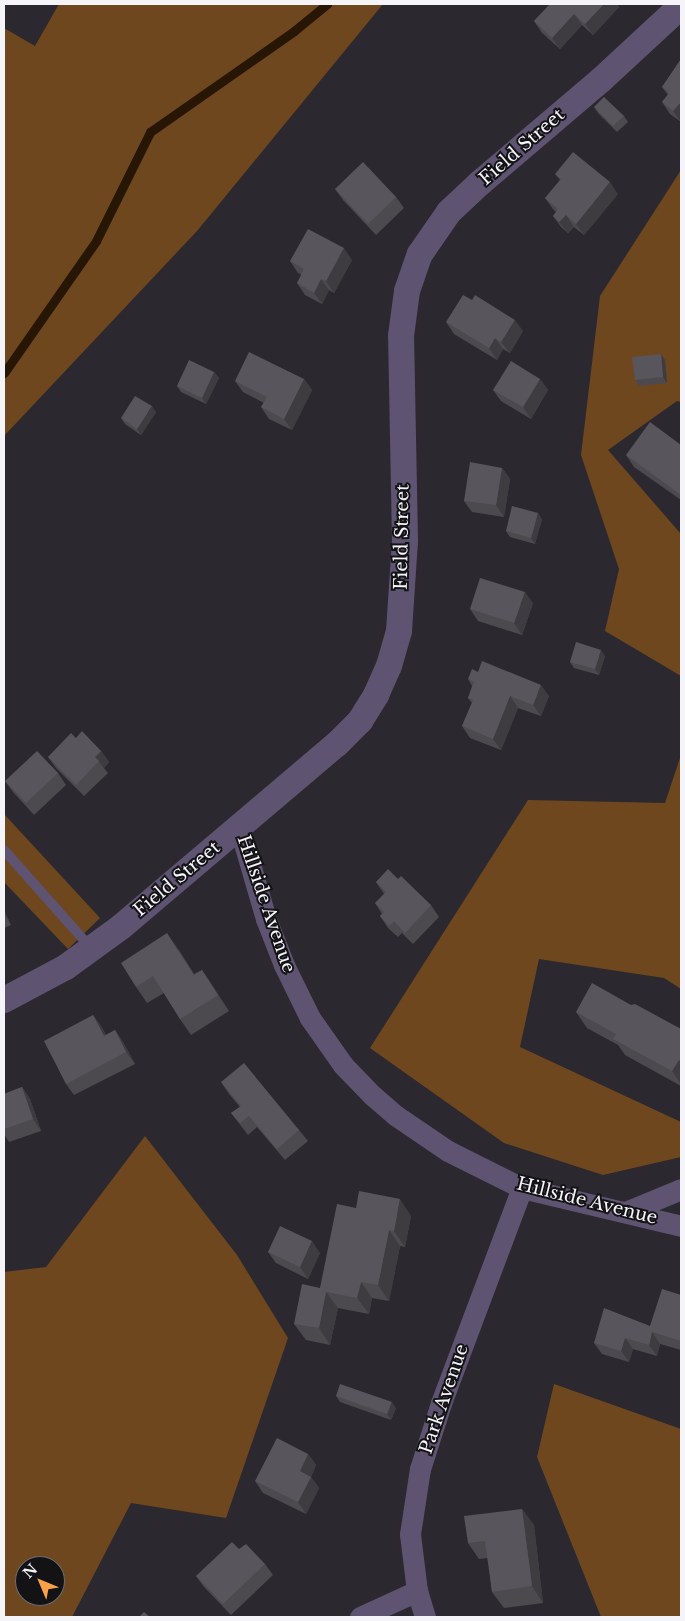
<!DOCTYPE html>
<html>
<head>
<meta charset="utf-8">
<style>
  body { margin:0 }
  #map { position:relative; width:685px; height:1621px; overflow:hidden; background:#2b292f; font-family:"Libre Baskerville",serif }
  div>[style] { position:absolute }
  .green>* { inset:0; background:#6f471e }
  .stream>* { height:9px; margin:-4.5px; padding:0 4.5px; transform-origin:4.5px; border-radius:4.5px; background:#281605 }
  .service>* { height:10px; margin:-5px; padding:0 5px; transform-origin:5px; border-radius:5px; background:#5e5471 }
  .minor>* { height:21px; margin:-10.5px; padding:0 10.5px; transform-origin:10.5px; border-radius:10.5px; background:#5e5471 }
  .tertiary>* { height:26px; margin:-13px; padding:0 13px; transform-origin:13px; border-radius:13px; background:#5e5471 }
  .wall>* { inset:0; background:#4c4a4f }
  .shaded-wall>* { inset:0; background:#3e3c40 }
  .building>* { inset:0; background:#58565c }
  span { translate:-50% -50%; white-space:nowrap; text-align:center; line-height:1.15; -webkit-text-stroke:4px #131215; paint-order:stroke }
  .street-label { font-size:18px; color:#f5f4f8 }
  .frame { position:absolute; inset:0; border:5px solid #f5f4f8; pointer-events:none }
  .north { position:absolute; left:15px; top:1556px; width:50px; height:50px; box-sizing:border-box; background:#131215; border:1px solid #6d6c70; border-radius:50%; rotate:315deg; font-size:14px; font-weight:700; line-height:20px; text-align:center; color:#f5f4f8 }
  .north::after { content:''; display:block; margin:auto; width:18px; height:22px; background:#f7a149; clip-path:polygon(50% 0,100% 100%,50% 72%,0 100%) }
</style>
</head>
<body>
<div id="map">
  <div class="green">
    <div style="clip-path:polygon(59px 4px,383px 4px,197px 231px,4px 436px,4px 28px,35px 46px)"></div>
    <div style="clip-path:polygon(681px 170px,681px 402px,677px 401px,608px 450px,681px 534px,681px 676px,605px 631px,619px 569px,581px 455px,600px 296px)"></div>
    <div style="clip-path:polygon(681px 755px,681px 989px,664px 978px,539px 959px,520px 1047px,681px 1122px,681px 1157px,603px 1175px,504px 1143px,370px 1048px,528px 800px,665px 803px)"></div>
    <div style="clip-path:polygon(4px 814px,100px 918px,68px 949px,4px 882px)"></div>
    <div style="clip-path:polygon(evenodd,145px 1136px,237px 1255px,288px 1338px,226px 1518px,131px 1503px,72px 1617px,4px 1617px,4px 1272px,46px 1267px,145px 1136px,25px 1566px,55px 1566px,55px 1596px,25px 1596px,25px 1566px)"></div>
    <div style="clip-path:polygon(554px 1384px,681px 1429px,681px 1617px,601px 1617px,537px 1457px)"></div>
  </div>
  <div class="stream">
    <div style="left:4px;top:373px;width:161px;rotate:-55.1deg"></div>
    <div style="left:96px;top:241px;width:122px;rotate:-63.6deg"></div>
    <div style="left:150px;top:132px;width:176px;rotate:-35deg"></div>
    <div style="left:294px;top:31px;width:43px;rotate:-39.3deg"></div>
  </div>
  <div class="service">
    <div style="left:4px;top:850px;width:131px;rotate:48.4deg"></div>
  </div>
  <div class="minor">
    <div style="left:239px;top:826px;width:97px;rotate:73.8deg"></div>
    <div style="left:266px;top:919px;width:49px;rotate:68.6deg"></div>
    <div style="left:284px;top:965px;width:59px;rotate:63.9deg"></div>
    <div style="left:310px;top:1018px;width:57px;rotate:54.9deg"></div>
    <div style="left:343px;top:1065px;width:42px;rotate:46deg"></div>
    <div style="left:372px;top:1095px;width:30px;rotate:41deg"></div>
    <div style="left:395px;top:1115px;width:64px;rotate:34.2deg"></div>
    <div style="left:448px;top:1151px;width:83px;rotate:26.6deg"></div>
    <div style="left:522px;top:1188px;width:163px;rotate:13.4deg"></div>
    <div style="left:628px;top:1211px;width:57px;rotate:-22.5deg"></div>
    <div style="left:360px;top:1617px;width:63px;rotate:-24.5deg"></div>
    <div style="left:425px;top:1617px;width:27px;rotate:-107deg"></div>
    <div style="left:417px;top:1591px;width:57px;rotate:-97deg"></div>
    <div style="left:410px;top:1534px;width:66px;rotate:-81.3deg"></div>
    <div style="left:420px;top:1469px;width:69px;rotate:-72.3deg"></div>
    <div style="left:441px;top:1403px;width:230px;rotate:-69.4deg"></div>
  </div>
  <div class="tertiary">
    <div style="left:4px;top:1000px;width:70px;rotate:-28deg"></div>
    <div style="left:66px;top:967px;width:68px;rotate:-36deg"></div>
    <div style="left:121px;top:927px;width:283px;rotate:-40.3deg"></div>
    <div style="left:337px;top:744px;width:33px;rotate:-45deg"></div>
    <div style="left:360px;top:721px;width:31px;rotate:-58deg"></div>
    <div style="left:376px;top:695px;width:32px;rotate:-66deg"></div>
    <div style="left:389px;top:666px;width:36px;rotate:-74deg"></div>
    <div style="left:399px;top:631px;width:90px;rotate:-86.2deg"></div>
    <div style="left:405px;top:541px;width:205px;rotate:-91.1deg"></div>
    <div style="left:401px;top:336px;width:45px;rotate:-82.4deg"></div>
    <div style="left:407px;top:291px;width:39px;rotate:-71deg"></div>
    <div style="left:420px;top:254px;width:51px;rotate:-55.4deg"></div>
    <div style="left:449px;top:212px;width:42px;rotate:-43.1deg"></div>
    <div style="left:480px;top:183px;width:159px;rotate:-40.4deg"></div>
    <div style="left:601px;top:80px;width:109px;rotate:-42.8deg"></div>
  </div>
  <div class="wall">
    <div style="clip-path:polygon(550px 4px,617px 4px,619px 7px,593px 35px,582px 25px,560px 49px,542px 33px,534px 21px)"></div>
    <div style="clip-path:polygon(681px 59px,681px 122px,670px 114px,662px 102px,668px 95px,662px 87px)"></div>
    <div style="clip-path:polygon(594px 107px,624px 116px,628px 122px,617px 132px,598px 113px)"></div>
    <div style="clip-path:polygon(555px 174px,618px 194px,584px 235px,574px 227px,568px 233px,561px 227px,553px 216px,556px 212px,553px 209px,545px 198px,560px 180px)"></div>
    <div style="clip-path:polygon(335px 189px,396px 197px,404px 208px,376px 235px,343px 200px)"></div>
    <div style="clip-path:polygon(352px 260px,334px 293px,329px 290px,322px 304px,305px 295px,297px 283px,302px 275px,298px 273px,290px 261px)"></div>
    <div style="clip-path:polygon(446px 322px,523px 331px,510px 353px,503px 349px,497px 360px,454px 334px)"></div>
    <div style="clip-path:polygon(665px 360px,667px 383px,639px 386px,635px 380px)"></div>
    <div style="clip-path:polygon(214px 372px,219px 378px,206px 404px,181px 392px,177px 386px)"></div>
    <div style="clip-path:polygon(304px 379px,312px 390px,292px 430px,269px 419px,261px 407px,264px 403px,243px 392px,235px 381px)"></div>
    <div style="clip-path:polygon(540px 379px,548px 390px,531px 419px,501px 401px,493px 390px)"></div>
    <div style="clip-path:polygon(156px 412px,141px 435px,125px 424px,121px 418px)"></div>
    <div style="clip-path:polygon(681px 445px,681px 500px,634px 467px,626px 455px)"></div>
    <div style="clip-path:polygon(502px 468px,510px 479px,504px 517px,472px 512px,464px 501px)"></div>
    <div style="clip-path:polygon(542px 519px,535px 544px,510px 537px,506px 531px)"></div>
    <div style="clip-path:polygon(533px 603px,522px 635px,478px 621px,470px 609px)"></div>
    <div style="clip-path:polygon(605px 656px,599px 675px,574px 668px,570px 662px)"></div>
    <div style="clip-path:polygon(468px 679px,549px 696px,541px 716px,518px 708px,501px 750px,470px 738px,462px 726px,472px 703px,468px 698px,472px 686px)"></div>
    <div style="clip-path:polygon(76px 738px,101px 751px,109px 762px,104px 768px,108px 773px,84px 796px,56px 768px,48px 757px)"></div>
    <div style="clip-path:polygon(58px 773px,66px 785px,34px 815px,13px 792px,5px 781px)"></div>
    <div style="clip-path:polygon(398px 879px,431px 905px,439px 917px,413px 944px,402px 933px,398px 937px,388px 928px,380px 916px,382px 914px,375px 903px,384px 894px,376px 882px)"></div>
    <div style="clip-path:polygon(4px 910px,11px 925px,4px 928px)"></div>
    <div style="clip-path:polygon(179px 950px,194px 974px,202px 970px,229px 1011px,191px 1035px,180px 1019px,164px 993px,147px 1003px,136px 987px)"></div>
    <div style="clip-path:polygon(631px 1005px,681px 1029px,681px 1086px,625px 1055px,618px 1045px,587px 1028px,576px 1012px)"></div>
    <div style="clip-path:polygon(93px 1015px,101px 1026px,106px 1035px,115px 1030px,123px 1042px,135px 1064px,74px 1095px,66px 1084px)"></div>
    <div style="clip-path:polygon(221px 1082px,299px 1130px,308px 1141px,285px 1160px,257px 1127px,248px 1135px,231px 1113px,240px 1107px,229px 1094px)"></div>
    <div style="clip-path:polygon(22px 1087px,30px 1099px,41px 1131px,9px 1142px,4px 1134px,4px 1094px)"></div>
    <div style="clip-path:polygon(356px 1208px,411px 1216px,405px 1247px,400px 1246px,389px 1301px,372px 1298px,369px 1314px,338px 1308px,330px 1345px,306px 1340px,294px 1324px,320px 1288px)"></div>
    <div style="clip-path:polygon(268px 1252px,320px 1253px,308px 1279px,276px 1263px)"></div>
    <div style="clip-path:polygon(681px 1295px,681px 1350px,660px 1344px,657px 1356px,633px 1349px,629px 1362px,602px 1354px,594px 1343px,650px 1326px)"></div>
    <div style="clip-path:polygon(336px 1396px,396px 1408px,391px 1420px,340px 1402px)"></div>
    <div style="clip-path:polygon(308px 1454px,316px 1465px,311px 1477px,319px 1488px,306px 1514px,263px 1493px,255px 1481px)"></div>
    <div style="clip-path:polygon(522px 1509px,534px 1525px,543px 1603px,504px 1608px,492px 1592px,488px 1558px,479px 1559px,468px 1543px)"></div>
    <div style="clip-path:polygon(239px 1549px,265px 1564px,273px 1575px,231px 1615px,204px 1587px,196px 1576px)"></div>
  </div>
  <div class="shaded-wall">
    <div style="clip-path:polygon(604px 4px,617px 4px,619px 7px,593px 35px,585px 24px)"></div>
    <div style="clip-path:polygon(574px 14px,582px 25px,560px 49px,552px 38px)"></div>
    <div style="clip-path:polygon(681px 102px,681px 122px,673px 111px)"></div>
    <div style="clip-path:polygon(610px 182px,618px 194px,584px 235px,576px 224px)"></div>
    <div style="clip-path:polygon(566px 215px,574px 227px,568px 233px,559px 222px)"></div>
    <div style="clip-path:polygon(344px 248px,352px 260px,334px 293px,326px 281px)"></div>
    <div style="clip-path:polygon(321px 279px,329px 290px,322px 304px,314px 293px)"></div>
    <div style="clip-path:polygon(515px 320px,523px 331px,510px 353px,501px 342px)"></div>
    <div style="clip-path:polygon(495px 338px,503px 349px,497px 360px,489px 348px)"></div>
    <div style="clip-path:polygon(661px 354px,665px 360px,667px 383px,663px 377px)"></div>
    <div style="clip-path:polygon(214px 372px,219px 378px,206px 404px,202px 398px)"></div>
    <div style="clip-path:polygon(304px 379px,312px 390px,292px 430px,284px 419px)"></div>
    <div style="clip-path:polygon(540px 379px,548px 390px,531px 419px,523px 407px)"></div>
    <div style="clip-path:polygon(152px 406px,156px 412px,141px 435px,137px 429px)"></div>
    <div style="clip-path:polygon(502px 468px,510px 479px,504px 517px,496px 505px)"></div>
    <div style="clip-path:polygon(538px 513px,542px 519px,535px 544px,531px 538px)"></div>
    <div style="clip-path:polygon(525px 592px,533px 603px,522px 635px,514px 623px)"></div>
    <div style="clip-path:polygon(601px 650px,605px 656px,599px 675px,595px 669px)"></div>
    <div style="clip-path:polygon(541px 685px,549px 696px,541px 716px,533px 705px)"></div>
    <div style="clip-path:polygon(510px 696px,518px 708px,501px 750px,493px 739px)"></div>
    <div style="clip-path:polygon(101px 751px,109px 762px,104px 768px,95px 757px)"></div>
    <div style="clip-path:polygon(4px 910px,11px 925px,4px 914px)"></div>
    <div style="clip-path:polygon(167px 933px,179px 950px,205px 991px,194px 975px)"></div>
    <div style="clip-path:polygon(202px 970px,213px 986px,229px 1011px,218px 995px)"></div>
    <div style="clip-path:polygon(93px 1015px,101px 1026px,112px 1047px,104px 1036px)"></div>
    <div style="clip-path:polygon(115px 1030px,123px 1042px,135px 1064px,126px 1052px)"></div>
    <div style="clip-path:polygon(679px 1060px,681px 1063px,681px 1084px,672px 1071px)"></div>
    <div style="clip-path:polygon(22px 1087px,30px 1099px,41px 1131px,33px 1119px)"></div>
    <div style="clip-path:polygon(400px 1199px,411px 1216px,405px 1247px,394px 1231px)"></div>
    <div style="clip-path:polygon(389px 1230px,400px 1246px,389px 1301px,378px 1285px)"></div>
    <div style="clip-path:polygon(312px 1241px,320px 1253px,308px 1279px,300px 1267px)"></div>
    <div style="clip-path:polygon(361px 1282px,372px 1298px,369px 1314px,357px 1298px)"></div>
    <div style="clip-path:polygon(326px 1292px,338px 1308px,330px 1345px,319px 1328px)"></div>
    <div style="clip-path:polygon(652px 1332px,660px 1344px,657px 1356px,649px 1345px)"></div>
    <div style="clip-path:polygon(625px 1338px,633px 1349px,629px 1362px,621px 1351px)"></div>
    <div style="clip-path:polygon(392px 1402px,396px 1408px,391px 1420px,387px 1414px)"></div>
    <div style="clip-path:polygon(308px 1454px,316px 1465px,308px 1483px,300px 1471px)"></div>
    <div style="clip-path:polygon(311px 1477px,319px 1488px,306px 1514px,298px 1502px)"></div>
    <div style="clip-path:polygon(522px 1509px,534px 1525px,543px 1603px,532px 1586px)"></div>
  </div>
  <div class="building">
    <div style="clip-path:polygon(550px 4px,604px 4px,585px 24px,574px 14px,552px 38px,534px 21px)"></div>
    <div style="clip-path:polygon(681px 59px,681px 102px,673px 111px,662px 102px,669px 93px,662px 87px)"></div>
    <div style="clip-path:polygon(604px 97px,624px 116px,613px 126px,594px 107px)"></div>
    <div style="clip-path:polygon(573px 152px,610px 182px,576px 224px,566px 215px,559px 222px,553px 216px,558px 209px,545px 198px,561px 179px,555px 174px)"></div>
    <div style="clip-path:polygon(363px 162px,396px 197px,368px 224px,335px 189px)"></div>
    <div style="clip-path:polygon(308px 229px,344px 248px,326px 281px,321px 279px,314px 293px,297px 283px,304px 269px,290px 261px)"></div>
    <div style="clip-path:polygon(463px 295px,472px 300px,475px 295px,515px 320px,501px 342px,495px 338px,489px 348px,446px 322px)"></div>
    <div style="clip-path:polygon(249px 352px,304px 379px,284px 419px,261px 407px,267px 397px,235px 381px)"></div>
    <div style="clip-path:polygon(661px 354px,663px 377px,635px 380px,632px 357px)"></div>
    <div style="clip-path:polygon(189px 360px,214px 372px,202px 398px,177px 386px)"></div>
    <div style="clip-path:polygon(511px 361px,540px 379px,523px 407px,493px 390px)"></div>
    <div style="clip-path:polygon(135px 396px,152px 406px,137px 429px,121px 418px)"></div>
    <div style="clip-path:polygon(650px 422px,681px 445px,681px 495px,626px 455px)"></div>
    <div style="clip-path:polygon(470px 462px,502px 468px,496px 505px,464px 501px)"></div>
    <div style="clip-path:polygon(512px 506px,538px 513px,531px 538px,506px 531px)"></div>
    <div style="clip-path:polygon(480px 578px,525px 592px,514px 623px,470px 609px)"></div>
    <div style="clip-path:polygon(576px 642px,601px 650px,595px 669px,570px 662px)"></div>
    <div style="clip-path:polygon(482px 661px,541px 685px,533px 705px,510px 696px,493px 739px,462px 726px,473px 700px,468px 698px,474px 682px,468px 679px,472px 669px,478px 672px)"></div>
    <div style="clip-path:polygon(82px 731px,101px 751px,95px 757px,99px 761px,76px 785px,48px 757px,71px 733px,76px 738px)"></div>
    <div style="clip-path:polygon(37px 751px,58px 773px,26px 803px,5px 781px)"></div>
    <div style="clip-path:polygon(388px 869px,398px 879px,401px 876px,431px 905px,405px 933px,394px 921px,389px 926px,380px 916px,384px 912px,375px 903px,386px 892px,376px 882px)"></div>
    <div style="clip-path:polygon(167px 933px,194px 975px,202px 970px,218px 995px,180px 1019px,153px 976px,136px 987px,121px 963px)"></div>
    <div style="clip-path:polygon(592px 983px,631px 1005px,635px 1004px,681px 1029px,681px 1061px,679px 1060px,672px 1071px,613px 1039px,616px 1034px,576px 1012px)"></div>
    <div style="clip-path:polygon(93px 1015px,104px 1036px,115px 1030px,126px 1052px,66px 1084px,44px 1041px)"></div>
    <div style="clip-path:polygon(244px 1063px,299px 1130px,277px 1149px,249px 1116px,240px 1123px,231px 1113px,241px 1106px,221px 1082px)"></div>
    <div style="clip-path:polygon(22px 1087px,33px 1119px,4px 1129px,4px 1094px)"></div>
    <div style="clip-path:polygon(359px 1191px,400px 1199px,394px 1231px,389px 1230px,378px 1285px,361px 1282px,357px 1298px,326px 1292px,319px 1328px,294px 1324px,302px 1284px,320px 1288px,337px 1204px,356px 1208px)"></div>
    <div style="clip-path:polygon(280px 1226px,312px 1241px,300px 1267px,268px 1252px)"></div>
    <div style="clip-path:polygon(662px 1289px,681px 1295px,681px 1341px,652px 1332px,649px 1345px,625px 1338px,621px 1351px,594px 1343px,604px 1308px,650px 1326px)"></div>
    <div style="clip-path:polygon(340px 1384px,392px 1402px,387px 1414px,336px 1396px)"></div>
    <div style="clip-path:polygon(277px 1438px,308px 1454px,300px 1471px,311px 1477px,298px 1502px,255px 1481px)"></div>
    <div style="clip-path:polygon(522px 1509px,532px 1586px,492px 1592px,485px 1541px,468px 1543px,464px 1516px)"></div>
    <div style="clip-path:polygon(232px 1542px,239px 1549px,246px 1544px,265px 1564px,223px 1604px,196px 1576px)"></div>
    <div style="clip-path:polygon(144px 1612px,150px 1617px,139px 1617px)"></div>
  </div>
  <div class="street-label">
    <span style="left:522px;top:147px;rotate:-41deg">Field Street</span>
    <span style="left:402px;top:537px;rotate:-89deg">Field Street</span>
    <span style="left:177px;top:879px;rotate:-40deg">Field Street</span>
    <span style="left:266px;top:904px;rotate:71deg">Hillside Avenue</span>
    <span style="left:587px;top:1201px;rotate:14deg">Hillside Avenue</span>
    <span style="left:444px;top:1399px;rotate:-71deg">Park Avenue</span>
  </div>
  <div class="frame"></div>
  <div class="north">N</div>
</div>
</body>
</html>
